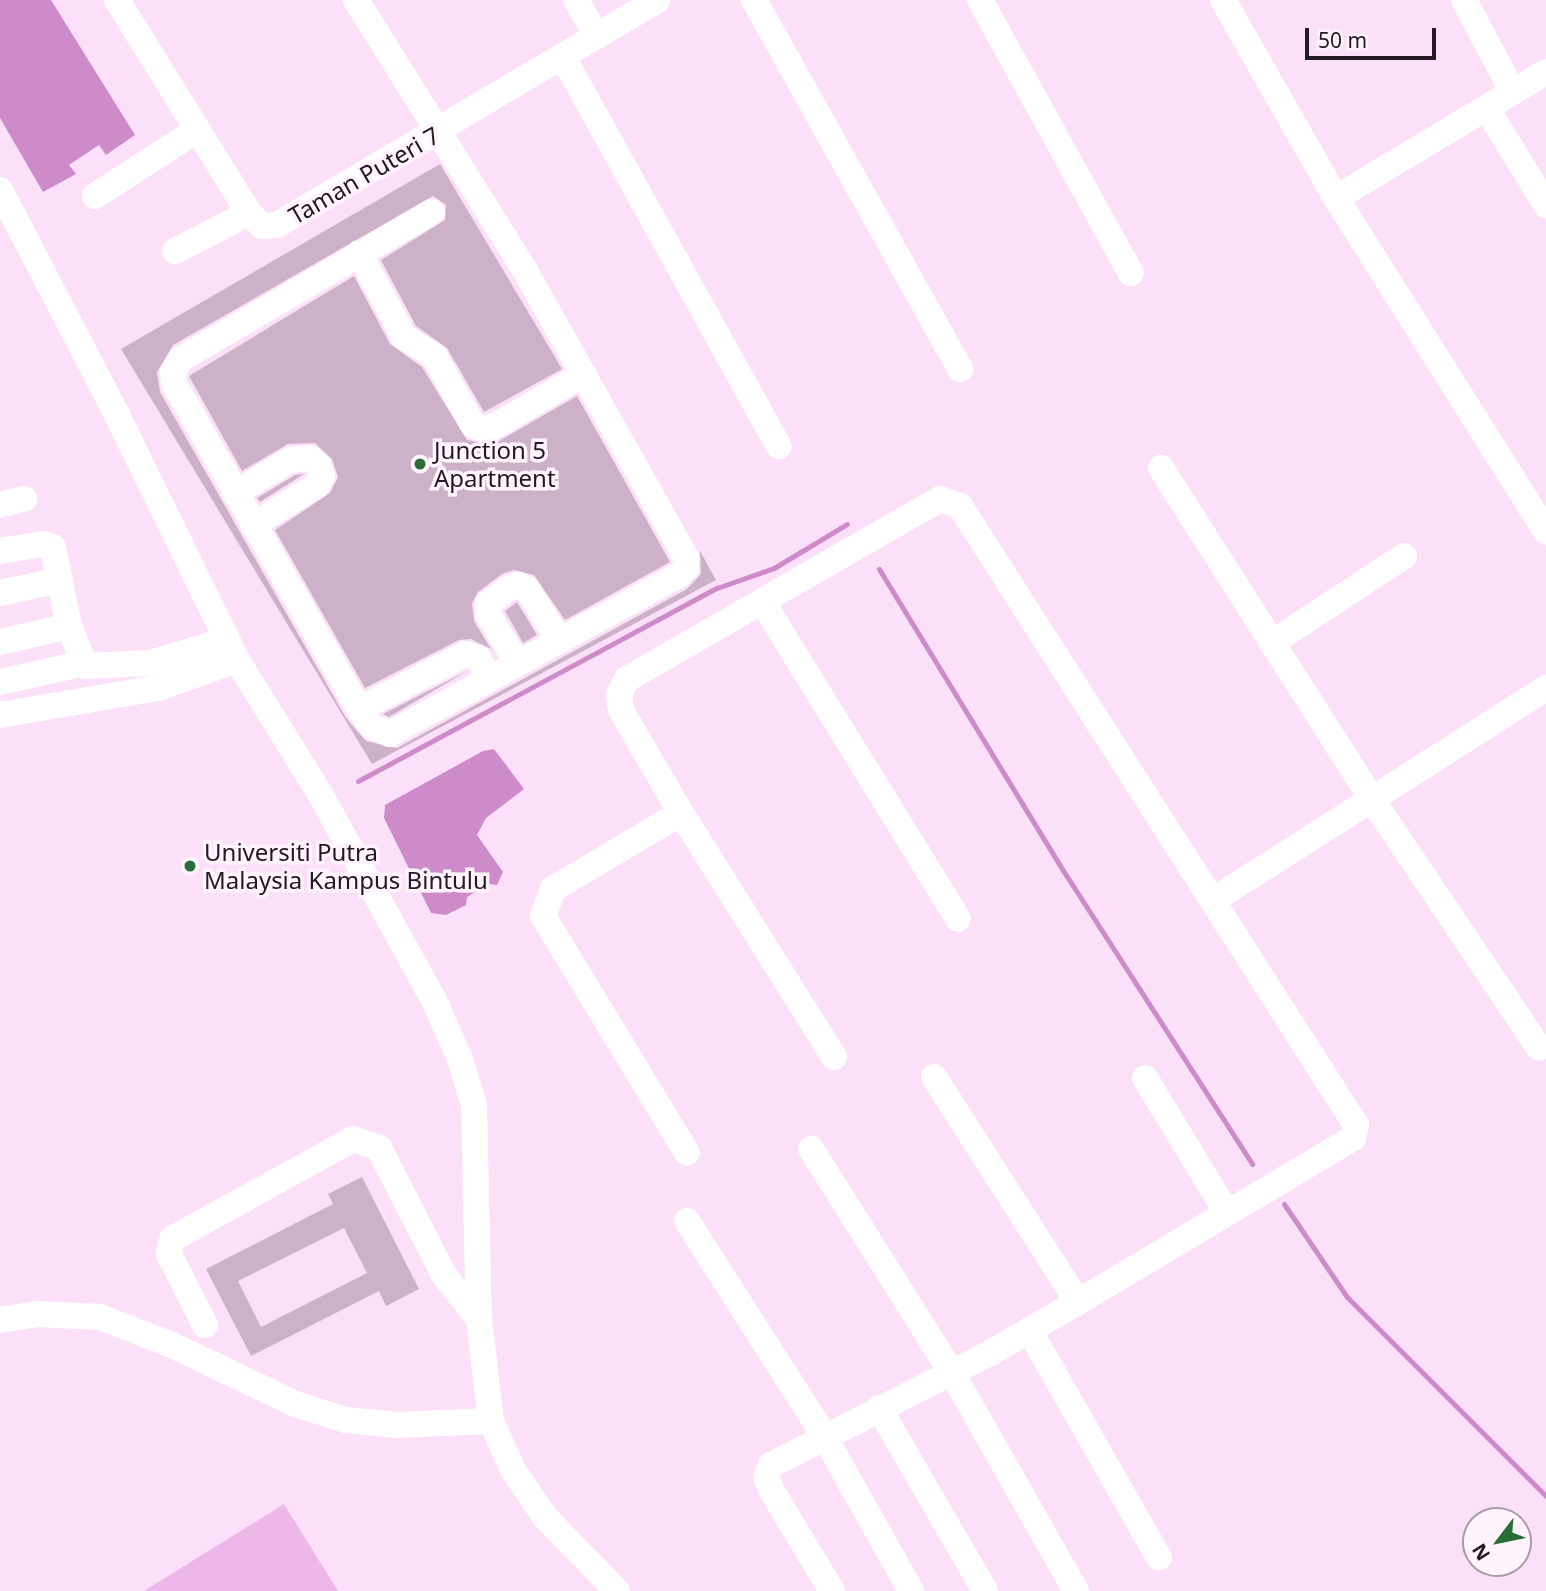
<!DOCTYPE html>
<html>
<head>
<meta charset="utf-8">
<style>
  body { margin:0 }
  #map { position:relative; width:1546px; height:1591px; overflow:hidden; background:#fce0f9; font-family:"Noto Sans",sans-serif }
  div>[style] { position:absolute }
  .green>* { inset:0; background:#eeb7ea }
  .water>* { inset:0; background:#ce8bca }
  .stream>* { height:5px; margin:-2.5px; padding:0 2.5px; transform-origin:2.5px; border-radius:2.5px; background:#ce8bca }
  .building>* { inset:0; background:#ccb1c9 }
  .minor>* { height:26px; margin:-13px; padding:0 13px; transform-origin:13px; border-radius:13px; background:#fff }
  .dots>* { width:19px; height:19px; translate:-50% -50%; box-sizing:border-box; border:4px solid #fff3fe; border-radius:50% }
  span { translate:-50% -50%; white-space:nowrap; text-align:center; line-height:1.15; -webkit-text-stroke:7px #fff3fe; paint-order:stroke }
  .street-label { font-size:24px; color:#231922 }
  .poi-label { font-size:24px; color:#231922 }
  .left { translate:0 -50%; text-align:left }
  .north { position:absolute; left:1462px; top:1507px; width:70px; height:70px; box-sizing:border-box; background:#fff3fe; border:2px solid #a79ca6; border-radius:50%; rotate:238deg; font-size:19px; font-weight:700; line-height:28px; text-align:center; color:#231922 }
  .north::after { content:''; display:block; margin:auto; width:24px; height:32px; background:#296e39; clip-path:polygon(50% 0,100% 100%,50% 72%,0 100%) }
  .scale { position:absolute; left:1305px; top:28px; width:131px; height:32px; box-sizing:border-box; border:4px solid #231922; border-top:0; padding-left:9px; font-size:21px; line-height:24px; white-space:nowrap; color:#231922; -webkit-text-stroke:5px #fff3fe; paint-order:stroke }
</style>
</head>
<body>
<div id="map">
  <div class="green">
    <div style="clip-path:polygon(284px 1504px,338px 1591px,144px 1591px)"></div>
  </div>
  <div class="water">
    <div style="clip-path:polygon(0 0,51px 0,135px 135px,106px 155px,99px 145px,69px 165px,76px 174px,43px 192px,0 118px)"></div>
    <div style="clip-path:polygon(494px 749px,524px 789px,486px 818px,477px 835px,503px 872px,497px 885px,488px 884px,467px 897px,466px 905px,446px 915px,431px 913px,384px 818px,385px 805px,483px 751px)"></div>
  </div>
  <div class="stream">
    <div style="left:879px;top:569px;width:359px;rotate:58.6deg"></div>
    <div style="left:1066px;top:875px;width:344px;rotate:57.2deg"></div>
    <div style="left:358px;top:781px;width:408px;rotate:-28.3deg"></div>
    <div style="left:717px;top:588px;width:60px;rotate:-19.3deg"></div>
    <div style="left:774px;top:568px;width:85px;rotate:-31.1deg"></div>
    <div style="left:1284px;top:1204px;width:112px;rotate:55.9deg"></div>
    <div style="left:1347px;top:1297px;width:281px;rotate:45deg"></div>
  </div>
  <div class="building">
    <div style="clip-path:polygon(440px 164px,562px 369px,484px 412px,447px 348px,416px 326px,381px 260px,445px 220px,446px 205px,433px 196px,173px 345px,157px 372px,160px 392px,346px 718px,366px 741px,397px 748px,687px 589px,701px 574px,700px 551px,716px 580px,372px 764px,121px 349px)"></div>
    <div style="clip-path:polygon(354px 276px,390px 344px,422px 367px,467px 440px,486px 444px,499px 441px,577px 396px,670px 562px,565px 620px,534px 575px,514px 570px,502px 574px,478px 592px,472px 603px,474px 621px,491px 649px,471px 639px,459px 640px,365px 688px,275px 530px,330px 493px,338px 477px,332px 459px,315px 443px,288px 444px,242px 471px,189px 376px)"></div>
    <div style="clip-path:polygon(304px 474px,260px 502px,257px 498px,295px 475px)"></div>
    <div style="clip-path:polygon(517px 602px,537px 635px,523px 643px,505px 611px)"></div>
    <div style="clip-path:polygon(467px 671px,389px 717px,383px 714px)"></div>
    <div style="clip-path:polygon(evenodd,362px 1177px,419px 1289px,386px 1306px,379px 1291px,251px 1356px,206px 1269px,333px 1204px,328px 1194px,362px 1177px,344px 1228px,367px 1273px,261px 1327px,238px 1281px,344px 1228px)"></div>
  </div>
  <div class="minor">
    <div style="left:117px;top:0;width:251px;rotate:58.2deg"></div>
    <div style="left:249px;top:213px;width:18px;rotate:45deg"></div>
    <div style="left:262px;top:226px;width:15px;rotate:-4deg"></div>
    <div style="left:277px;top:225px;width:442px;rotate:-30.6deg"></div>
    <div style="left:356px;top:0;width:315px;rotate:58deg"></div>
    <div style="left:523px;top:267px;width:334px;rotate:60.7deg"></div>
    <div style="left:686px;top:558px;width:10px;rotate:90deg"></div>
    <div style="left:686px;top:568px;width:10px;rotate:135deg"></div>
    <div style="left:679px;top:575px;width:330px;rotate:151.2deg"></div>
    <div style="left:390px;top:734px;width:19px;rotate:-159deg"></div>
    <div style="left:372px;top:727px;width:22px;rotate:-126deg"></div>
    <div style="left:359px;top:709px;width:374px;rotate:-119.6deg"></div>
    <div style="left:174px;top:384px;width:12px;rotate:-95deg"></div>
    <div style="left:173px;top:372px;width:15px;rotate:-58deg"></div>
    <div style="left:181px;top:359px;width:291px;rotate:-30.4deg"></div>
    <div style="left:576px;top:0;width:42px;rotate:59.7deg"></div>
    <div style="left:754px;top:0;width:423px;rotate:60.8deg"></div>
    <div style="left:980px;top:0;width:312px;rotate:61.1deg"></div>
    <div style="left:1223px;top:0;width:228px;rotate:60.3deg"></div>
    <div style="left:1464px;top:0;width:104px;rotate:62deg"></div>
    <div style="left:563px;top:57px;width:445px;rotate:61deg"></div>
    <div style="left:1546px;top:72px;width:245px;rotate:149deg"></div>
    <div style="left:1336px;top:198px;width:394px;rotate:57.8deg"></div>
    <div style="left:1487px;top:109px;width:113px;rotate:58.4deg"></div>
    <div style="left:0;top:190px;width:254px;rotate:62.5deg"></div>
    <div style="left:117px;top:415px;width:273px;rotate:63.9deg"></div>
    <div style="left:237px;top:660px;width:155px;rotate:58.2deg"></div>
    <div style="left:319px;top:792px;width:238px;rotate:61.1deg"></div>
    <div style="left:434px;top:1000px;width:64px;rotate:66.2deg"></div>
    <div style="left:460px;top:1059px;width:48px;rotate:73.1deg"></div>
    <div style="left:474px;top:1105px;width:214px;rotate:88.7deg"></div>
    <div style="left:479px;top:1319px;width:103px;rotate:83.3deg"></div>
    <div style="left:491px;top:1421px;width:54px;rotate:65.8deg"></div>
    <div style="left:513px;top:1470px;width:57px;rotate:55.8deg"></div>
    <div style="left:545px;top:1517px;width:103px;rotate:45.8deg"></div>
    <div style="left:95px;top:196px;width:121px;rotate:-32.9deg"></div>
    <div style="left:175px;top:251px;width:83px;rotate:-27.2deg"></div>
    <div style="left:359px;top:253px;width:95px;rotate:61.8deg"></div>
    <div style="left:404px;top:337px;width:36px;rotate:32deg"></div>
    <div style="left:434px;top:356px;width:79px;rotate:60.5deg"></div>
    <div style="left:473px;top:425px;width:11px;rotate:22deg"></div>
    <div style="left:483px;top:429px;width:12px;rotate:-14deg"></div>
    <div style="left:495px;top:426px;width:103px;rotate:-30.3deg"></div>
    <div style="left:1161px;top:468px;width:391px;rotate:57.5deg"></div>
    <div style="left:1371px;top:798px;width:301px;rotate:56.1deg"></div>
    <div style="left:235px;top:493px;width:64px;rotate:-31deg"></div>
    <div style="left:290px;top:460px;width:20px;rotate:-6deg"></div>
    <div style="left:310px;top:458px;width:11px;rotate:41deg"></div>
    <div style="left:318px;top:465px;width:12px;rotate:70deg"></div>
    <div style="left:322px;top:476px;width:10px;rotate:119deg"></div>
    <div style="left:317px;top:485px;width:75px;rotate:148deg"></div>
    <div style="left:0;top:505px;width:25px;rotate:-14deg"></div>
    <div style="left:0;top:551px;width:44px;rotate:-9.2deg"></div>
    <div style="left:43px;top:544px;width:10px;rotate:17deg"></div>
    <div style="left:53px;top:547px;width:81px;rotate:78.6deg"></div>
    <div style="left:69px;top:626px;width:43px;rotate:68.2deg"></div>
    <div style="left:85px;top:666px;width:65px;rotate:-2.6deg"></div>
    <div style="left:150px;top:663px;width:80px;rotate:-16.6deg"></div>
    <div style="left:0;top:593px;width:61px;rotate:-12.2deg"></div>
    <div style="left:763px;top:603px;width:371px;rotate:58.3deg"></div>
    <div style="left:0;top:642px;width:71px;rotate:-13.1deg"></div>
    <div style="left:1272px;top:643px;width:158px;rotate:-33.4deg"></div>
    <div style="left:517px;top:663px;width:57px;rotate:-120.6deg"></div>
    <div style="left:488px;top:614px;width:10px;rotate:-90deg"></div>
    <div style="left:488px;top:604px;width:24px;rotate:-38deg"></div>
    <div style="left:507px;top:589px;width:12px;rotate:-20deg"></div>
    <div style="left:518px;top:585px;width:10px;rotate:24deg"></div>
    <div style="left:527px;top:589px;width:60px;rotate:57.9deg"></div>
    <div style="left:0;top:682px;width:82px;rotate:-12.7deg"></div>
    <div style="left:359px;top:709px;width:120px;rotate:-27.2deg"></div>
    <div style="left:466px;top:654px;width:13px;rotate:18deg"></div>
    <div style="left:478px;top:658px;width:24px;rotate:62deg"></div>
    <div style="left:0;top:715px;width:160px;rotate:-9.7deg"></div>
    <div style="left:158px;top:688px;width:84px;rotate:-19.5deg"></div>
    <div style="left:681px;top:813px;width:149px;rotate:149.3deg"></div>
    <div style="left:553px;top:889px;width:29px;rotate:110deg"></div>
    <div style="left:543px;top:916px;width:277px;rotate:58.7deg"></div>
    <div style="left:1215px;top:899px;width:393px;rotate:-32.5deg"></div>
    <div style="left:934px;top:1077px;width:267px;rotate:57.4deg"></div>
    <div style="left:1145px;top:1078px;width:158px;rotate:58.7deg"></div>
    <div style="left:811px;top:1149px;width:262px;rotate:57.8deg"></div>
    <div style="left:951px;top:1371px;width:253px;rotate:60.4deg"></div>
    <div style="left:687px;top:1221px;width:253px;rotate:57.4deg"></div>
    <div style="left:823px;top:1434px;width:180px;rotate:60.7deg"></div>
    <div style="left:0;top:1320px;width:37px;rotate:-9deg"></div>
    <div style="left:37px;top:1314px;width:63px;rotate:2.7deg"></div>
    <div style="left:100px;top:1317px;width:77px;rotate:21.3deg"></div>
    <div style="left:172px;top:1345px;width:136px;rotate:25.6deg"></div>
    <div style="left:295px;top:1404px;width:53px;rotate:17.4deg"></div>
    <div style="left:346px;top:1420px;width:52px;rotate:5.5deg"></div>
    <div style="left:398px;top:1425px;width:93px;rotate:-2.5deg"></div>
    <div style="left:205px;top:1325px;width:80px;rotate:-116.9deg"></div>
    <div style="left:169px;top:1254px;width:15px;rotate:-79deg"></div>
    <div style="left:172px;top:1239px;width:207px;rotate:-28.9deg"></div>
    <div style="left:353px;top:1139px;width:28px;rotate:19deg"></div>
    <div style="left:379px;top:1148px;width:143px;rotate:62.9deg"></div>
    <div style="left:444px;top:1275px;width:56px;rotate:51.5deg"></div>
    <div style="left:1029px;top:1330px;width:262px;rotate:60.3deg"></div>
    <div style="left:879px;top:1408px;width:211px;rotate:59.9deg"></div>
    <div style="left:832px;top:1591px;width:117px;rotate:-121deg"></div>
    <div style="left:772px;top:1491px;width:15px;rotate:-113deg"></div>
    <div style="left:766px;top:1477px;width:13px;rotate:-67deg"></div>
    <div style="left:771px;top:1465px;width:248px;rotate:-27.1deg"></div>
    <div style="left:992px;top:1352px;width:99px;rotate:-30.2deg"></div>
    <div style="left:1078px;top:1302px;width:320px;rotate:-30.8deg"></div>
    <div style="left:1353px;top:1138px;width:13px;rotate:-77deg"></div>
    <div style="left:1356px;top:1125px;width:735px;rotate:-122.61deg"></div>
    <div style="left:960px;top:506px;width:21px;rotate:-161deg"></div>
    <div style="left:940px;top:499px;width:361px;rotate:150.1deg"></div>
    <div style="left:627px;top:679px;width:17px;rotate:118deg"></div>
    <div style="left:619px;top:694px;width:16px;rotate:83deg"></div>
    <div style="left:621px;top:710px;width:119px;rotate:59.8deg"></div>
    <div style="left:681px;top:813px;width:288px;rotate:57.9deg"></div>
  </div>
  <div class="dots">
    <div style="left:420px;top:464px;background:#296e39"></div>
    <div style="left:190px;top:866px;background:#296e39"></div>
  </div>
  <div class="street-label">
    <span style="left:364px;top:175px;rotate:-30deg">Taman Puteri 7</span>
  </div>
  <div class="poi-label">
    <span class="left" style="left:434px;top:464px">Junction 5<br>Apartment</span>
    <span class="left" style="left:204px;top:866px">Universiti Putra<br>Malaysia Kampus Bintulu</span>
  </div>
  <div class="north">N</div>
  <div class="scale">50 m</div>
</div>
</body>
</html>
